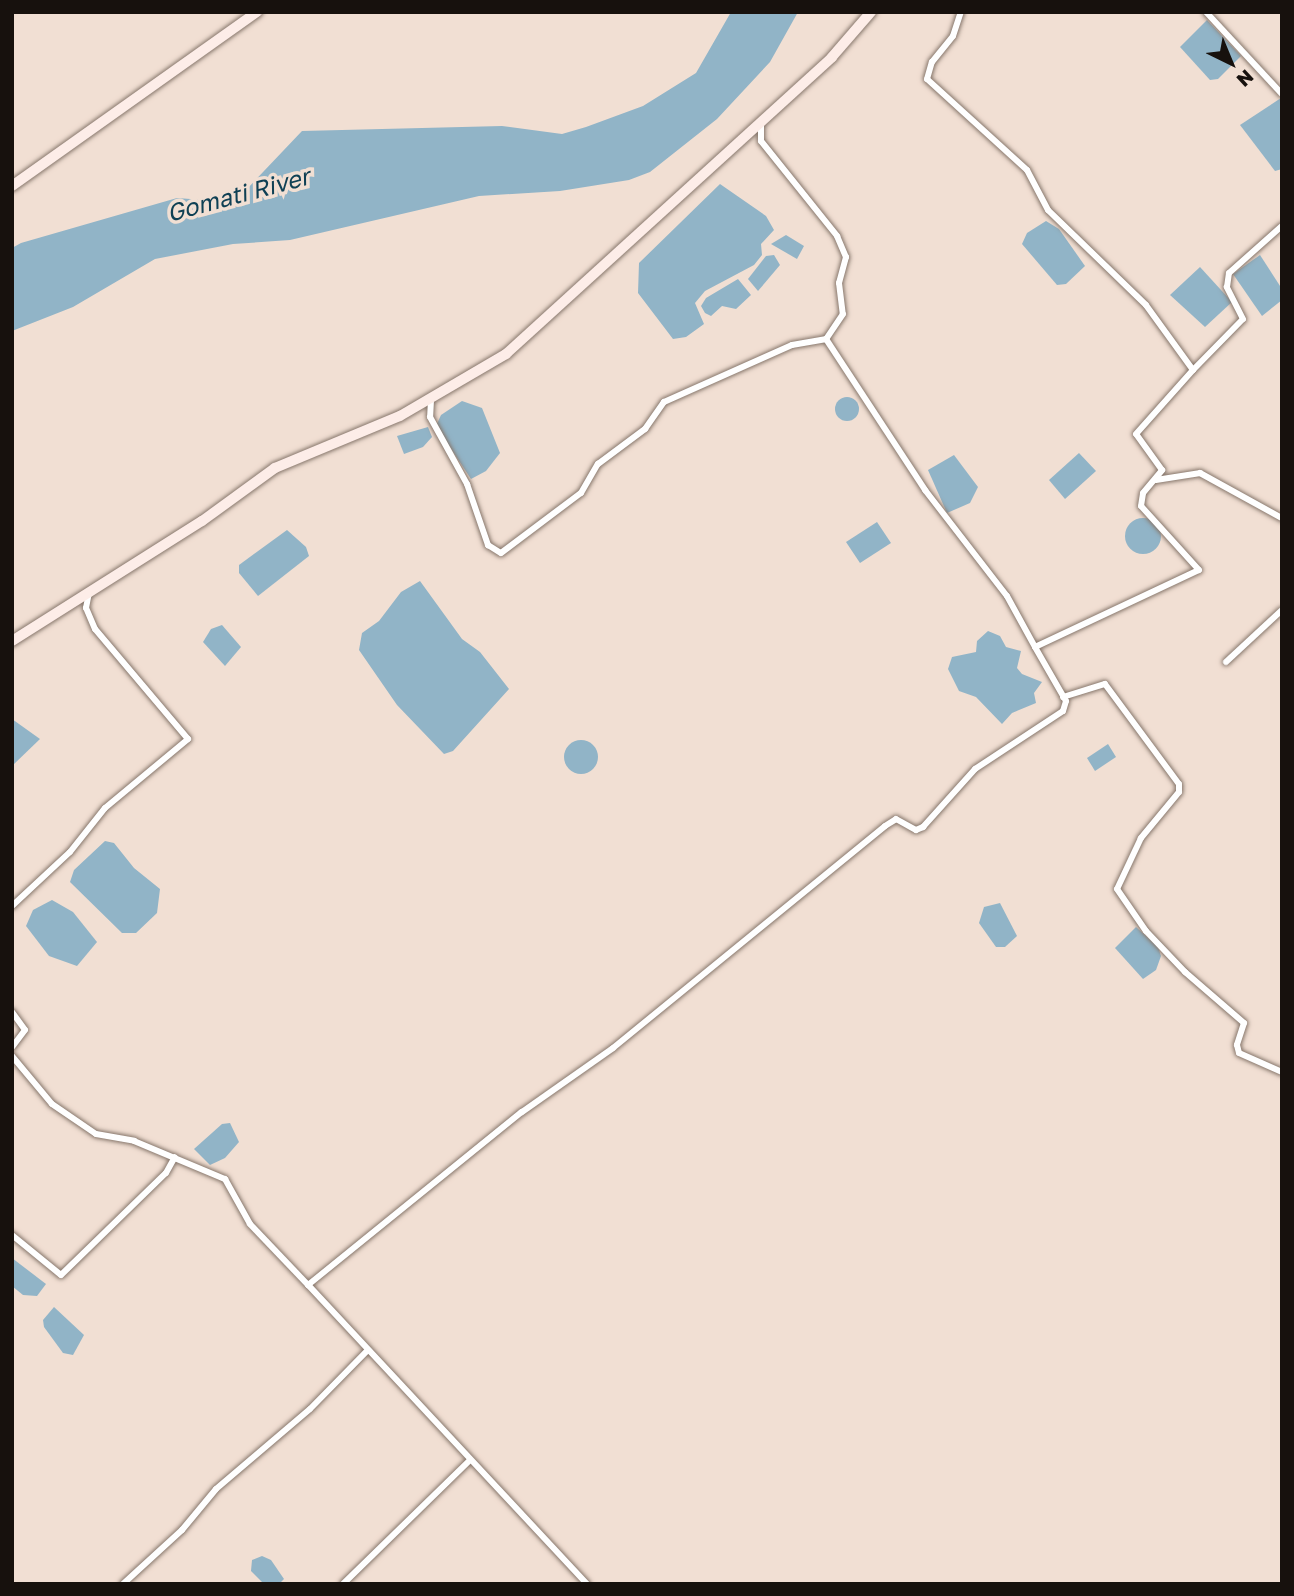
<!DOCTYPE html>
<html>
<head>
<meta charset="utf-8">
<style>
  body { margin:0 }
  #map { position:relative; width:1294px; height:1596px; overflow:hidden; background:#f1dfd3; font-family:"Golos Text",sans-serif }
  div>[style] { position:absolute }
  .water>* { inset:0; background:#91b4c7 }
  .round { border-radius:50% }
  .roads { filter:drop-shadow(0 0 2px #87776c) drop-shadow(0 0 2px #87776c) }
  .street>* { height:6px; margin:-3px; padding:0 3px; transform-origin:3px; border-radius:3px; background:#fff }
  .secondary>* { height:10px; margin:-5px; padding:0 5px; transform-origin:5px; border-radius:5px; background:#fdede8 }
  span { translate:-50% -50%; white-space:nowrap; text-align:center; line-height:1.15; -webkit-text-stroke:7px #f1dfd3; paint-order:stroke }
  .water-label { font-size:24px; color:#0f4054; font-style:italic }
  .frame { position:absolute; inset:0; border:14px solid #17110d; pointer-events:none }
  .north { position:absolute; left:1196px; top:28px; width:70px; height:70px; -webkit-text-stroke:5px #f1dfd3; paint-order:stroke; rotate:137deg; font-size:19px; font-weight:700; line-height:28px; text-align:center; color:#17110d }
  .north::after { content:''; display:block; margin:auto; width:24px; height:32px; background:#17110d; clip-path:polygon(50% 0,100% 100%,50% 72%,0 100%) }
</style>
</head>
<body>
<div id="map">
  <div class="water">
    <div style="clip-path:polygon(731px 12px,798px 12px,770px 62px,717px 119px,650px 172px,629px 180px,560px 191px,479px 196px,290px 240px,233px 244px,155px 259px,73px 307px,12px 331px,12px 248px,21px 243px,177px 198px,204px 200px,247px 189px,302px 131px,502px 126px,562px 134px,586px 127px,643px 106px,696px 73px)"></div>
    <div style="clip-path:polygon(1207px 20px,1241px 56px,1218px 79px,1210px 80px,1180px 47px)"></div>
    <div style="clip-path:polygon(1281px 98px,1282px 169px,1275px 171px,1240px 125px)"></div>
    <div style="clip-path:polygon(720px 184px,766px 216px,774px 230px,761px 244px,762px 255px,754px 265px,705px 291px,695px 303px,704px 324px,686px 337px,673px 339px,638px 293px,639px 263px)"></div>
    <div style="clip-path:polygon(1046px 221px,1059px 229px,1085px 266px,1066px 284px,1057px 285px,1022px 244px,1027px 233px)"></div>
    <div style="clip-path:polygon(786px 235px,804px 246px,797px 259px,771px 244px)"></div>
    <div style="clip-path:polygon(774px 255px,780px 265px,758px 291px,748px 279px,766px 256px)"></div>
    <div style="clip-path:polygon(1260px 255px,1282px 289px,1282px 300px,1262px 316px,1233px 274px)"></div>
    <div style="clip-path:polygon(1200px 267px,1232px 302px,1205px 327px,1170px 295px)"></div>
    <div style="clip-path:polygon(738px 279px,751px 295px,736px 309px,722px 306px,711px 316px,705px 313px,701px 306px,706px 298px)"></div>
    <div class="round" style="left:835px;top:397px;width:24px;height:24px"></div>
    <div style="clip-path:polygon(462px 401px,482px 408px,500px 453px,486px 471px,471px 479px,436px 426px,441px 415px)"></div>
    <div style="clip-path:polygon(428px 427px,432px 437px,423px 447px,404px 454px,397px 436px)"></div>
    <div style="clip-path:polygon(1079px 453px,1096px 471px,1065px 499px,1049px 480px)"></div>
    <div style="clip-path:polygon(954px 455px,978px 487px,970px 503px,947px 513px,928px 470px)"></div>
    <div class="round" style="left:1125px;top:518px;width:36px;height:36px"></div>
    <div style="clip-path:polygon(877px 522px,891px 543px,860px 563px,846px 542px)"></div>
    <div style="clip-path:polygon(287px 530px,306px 547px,309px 556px,258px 596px,239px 573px,239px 565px)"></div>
    <div style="clip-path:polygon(420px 581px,462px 639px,480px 652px,509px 689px,453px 751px,444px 754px,397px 705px,359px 650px,362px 633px,379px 621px,401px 592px)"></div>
    <div style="clip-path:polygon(222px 625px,241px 647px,225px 666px,203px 642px,211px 629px)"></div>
    <div style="clip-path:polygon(988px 631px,1000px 636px,1006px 647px,1021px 651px,1017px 668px,1022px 674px,1042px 682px,1034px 693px,1036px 703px,1012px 713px,1002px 724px,976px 697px,959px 691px,948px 669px,952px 657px,976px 652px,977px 641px)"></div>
    <div style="clip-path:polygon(12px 719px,40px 739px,12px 766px)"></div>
    <div class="round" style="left:564px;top:740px;width:34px;height:34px"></div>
    <div style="clip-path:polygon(1108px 744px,1116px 757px,1095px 771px,1087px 758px)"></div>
    <div style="clip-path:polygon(105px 841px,114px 843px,134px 868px,160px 889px,157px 913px,136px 933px,122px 933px,70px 882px,74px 870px)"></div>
    <div style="clip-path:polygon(52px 900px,73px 912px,97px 942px,77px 966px,49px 956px,26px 926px,33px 910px)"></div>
    <div style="clip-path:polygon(1000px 903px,1017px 936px,1005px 947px,996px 947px,979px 923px,984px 907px)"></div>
    <div style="clip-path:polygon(1136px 927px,1158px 947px,1161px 956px,1156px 970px,1143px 979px,1115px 948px)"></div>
    <div style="clip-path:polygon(230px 1123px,239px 1142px,225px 1158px,210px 1165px,194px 1149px,222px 1124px)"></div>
    <div style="clip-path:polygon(12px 1258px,46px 1284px,37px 1296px,23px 1295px,12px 1286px)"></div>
    <div style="clip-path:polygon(54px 1307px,84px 1335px,73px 1355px,63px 1353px,44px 1327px,43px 1320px)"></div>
    <div style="clip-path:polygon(262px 1556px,271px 1560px,284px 1579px,279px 1584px,264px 1584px,251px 1571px,252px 1560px)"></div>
  </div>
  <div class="roads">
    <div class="street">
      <div style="left:1206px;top:12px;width:112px;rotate:47.2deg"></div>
      <div style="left:761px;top:121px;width:20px;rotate:90deg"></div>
      <div style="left:761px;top:141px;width:122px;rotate:51.3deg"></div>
      <div style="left:837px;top:236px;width:23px;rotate:67deg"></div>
      <div style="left:846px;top:257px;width:27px;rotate:105deg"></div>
      <div style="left:839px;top:283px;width:31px;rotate:83deg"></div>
      <div style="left:843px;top:314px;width:30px;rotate:124deg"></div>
      <div style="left:826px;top:339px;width:181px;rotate:56.7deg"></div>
      <div style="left:925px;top:490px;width:134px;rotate:52.3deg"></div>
      <div style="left:1007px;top:596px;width:58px;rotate:61.2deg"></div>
      <div style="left:1193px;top:370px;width:71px;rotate:-45.6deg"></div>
      <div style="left:1243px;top:319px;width:36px;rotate:-117deg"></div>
      <div style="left:1227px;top:287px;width:14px;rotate:-82deg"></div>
      <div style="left:1229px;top:273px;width:71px;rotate:-41.6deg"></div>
      <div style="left:431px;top:400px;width:17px;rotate:93deg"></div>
      <div style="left:430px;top:417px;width:77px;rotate:61.1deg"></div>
      <div style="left:467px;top:484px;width:65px;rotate:71deg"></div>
      <div style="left:488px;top:545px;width:15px;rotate:32deg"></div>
      <div style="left:501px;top:553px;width:100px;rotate:-36.9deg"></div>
      <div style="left:581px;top:493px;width:34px;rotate:-60deg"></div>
      <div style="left:598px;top:464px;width:59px;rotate:-36.7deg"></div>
      <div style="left:645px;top:429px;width:33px;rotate:-55deg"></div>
      <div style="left:664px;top:402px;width:140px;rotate:-24deg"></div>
      <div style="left:792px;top:345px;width:35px;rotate:-10deg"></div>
      <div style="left:1156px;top:480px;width:45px;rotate:-9deg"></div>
      <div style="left:1200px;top:473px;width:94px;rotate:28.8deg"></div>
      <div style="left:1226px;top:662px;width:76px;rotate:-42.9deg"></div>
      <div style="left:1063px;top:697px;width:44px;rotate:-17.2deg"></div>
      <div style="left:1105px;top:684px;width:124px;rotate:53.5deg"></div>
      <div style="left:1179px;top:784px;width:8px;rotate:90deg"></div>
      <div style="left:1179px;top:792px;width:60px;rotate:129.6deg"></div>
      <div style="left:1141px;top:838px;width:56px;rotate:115.2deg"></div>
      <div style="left:1117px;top:889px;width:51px;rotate:55.4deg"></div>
      <div style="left:1146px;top:931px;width:57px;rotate:46.4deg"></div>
      <div style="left:1185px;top:972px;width:78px;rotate:40.8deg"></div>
      <div style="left:1244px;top:1023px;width:23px;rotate:108deg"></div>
      <div style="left:1237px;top:1045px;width:8px;rotate:76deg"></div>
      <div style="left:1239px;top:1053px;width:47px;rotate:23.8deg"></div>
      <div style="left:12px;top:906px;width:79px;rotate:-43deg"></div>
      <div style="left:70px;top:852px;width:56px;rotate:-51.5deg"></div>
      <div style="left:105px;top:808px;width:108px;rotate:-39.7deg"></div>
      <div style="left:188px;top:739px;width:144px;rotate:-130.2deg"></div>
      <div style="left:95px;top:629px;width:23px;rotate:-113deg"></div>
      <div style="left:86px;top:608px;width:16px;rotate:-79deg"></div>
      <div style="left:12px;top:1012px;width:22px;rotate:54deg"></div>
      <div style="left:25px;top:1030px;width:21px;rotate:127deg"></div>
      <div style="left:12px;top:1056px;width:62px;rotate:50.2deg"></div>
      <div style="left:52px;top:1104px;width:53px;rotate:34.3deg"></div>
      <div style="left:96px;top:1134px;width:39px;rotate:10deg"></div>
      <div style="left:134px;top:1141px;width:99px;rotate:22.7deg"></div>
      <div style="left:225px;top:1179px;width:51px;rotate:60.9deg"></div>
      <div style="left:250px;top:1224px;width:84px;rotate:46.4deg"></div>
      <div style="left:12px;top:1235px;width:63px;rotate:39.2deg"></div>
      <div style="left:61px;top:1275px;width:146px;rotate:-44.2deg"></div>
      <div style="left:166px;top:1173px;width:18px;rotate:-61deg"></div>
      <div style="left:123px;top:1584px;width:80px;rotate:-42.5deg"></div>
      <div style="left:182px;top:1530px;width:53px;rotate:-50.3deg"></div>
      <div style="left:216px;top:1489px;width:123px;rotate:-40.4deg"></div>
      <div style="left:310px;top:1409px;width:81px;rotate:-45.5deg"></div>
      <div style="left:343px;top:1584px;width:177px;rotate:-44.3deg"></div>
      <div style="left:587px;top:1584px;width:409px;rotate:-133deg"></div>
      <div style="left:308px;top:1285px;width:275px;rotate:-39deg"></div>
      <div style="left:522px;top:1112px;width:111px;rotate:-35.1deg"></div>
      <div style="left:613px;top:1048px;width:351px;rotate:-39.2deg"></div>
      <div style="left:885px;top:826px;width:13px;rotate:-32deg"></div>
      <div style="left:896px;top:819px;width:23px;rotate:29deg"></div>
      <div style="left:916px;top:830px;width:8px;rotate:-23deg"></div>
      <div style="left:923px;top:827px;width:78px;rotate:-48.1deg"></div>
      <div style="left:975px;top:769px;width:105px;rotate:-33.4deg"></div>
      <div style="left:1063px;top:711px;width:10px;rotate:-73deg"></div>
      <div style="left:1066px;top:701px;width:62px;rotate:-119.9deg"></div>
      <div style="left:1035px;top:647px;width:181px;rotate:-25.2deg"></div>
      <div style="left:1199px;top:570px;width:86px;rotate:-132.2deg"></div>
      <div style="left:1141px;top:506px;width:13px;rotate:-81deg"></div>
      <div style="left:1143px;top:493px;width:30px;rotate:-50deg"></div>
      <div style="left:1162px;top:470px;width:44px;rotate:-125.8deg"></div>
      <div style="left:1136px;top:434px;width:86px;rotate:-48.3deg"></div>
      <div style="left:1193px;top:370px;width:80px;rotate:-125.9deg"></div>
      <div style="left:1146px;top:305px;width:136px;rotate:-135.9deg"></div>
      <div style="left:1048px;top:210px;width:45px;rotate:-117.7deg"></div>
      <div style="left:1027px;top:170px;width:135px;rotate:-137.7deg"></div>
      <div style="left:927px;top:79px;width:18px;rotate:-74deg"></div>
      <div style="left:932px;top:62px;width:33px;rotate:-51deg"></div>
      <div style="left:953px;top:36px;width:25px;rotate:-72deg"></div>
    </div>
    <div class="secondary">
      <div style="left:12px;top:186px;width:301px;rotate:-35.4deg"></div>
      <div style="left:12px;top:641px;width:225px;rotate:-32.3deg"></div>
      <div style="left:202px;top:521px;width:90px;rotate:-36deg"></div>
      <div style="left:275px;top:468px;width:135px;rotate:-22.6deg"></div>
      <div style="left:400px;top:416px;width:123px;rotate:-30.3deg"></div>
      <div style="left:506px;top:354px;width:441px;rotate:-42.3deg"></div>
      <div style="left:832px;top:57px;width:60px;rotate:-49.1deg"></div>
    </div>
  </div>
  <div class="water-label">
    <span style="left:238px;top:194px;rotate:-15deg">Gomati River</span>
  </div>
  <div class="frame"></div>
  <div class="north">N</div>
</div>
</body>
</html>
